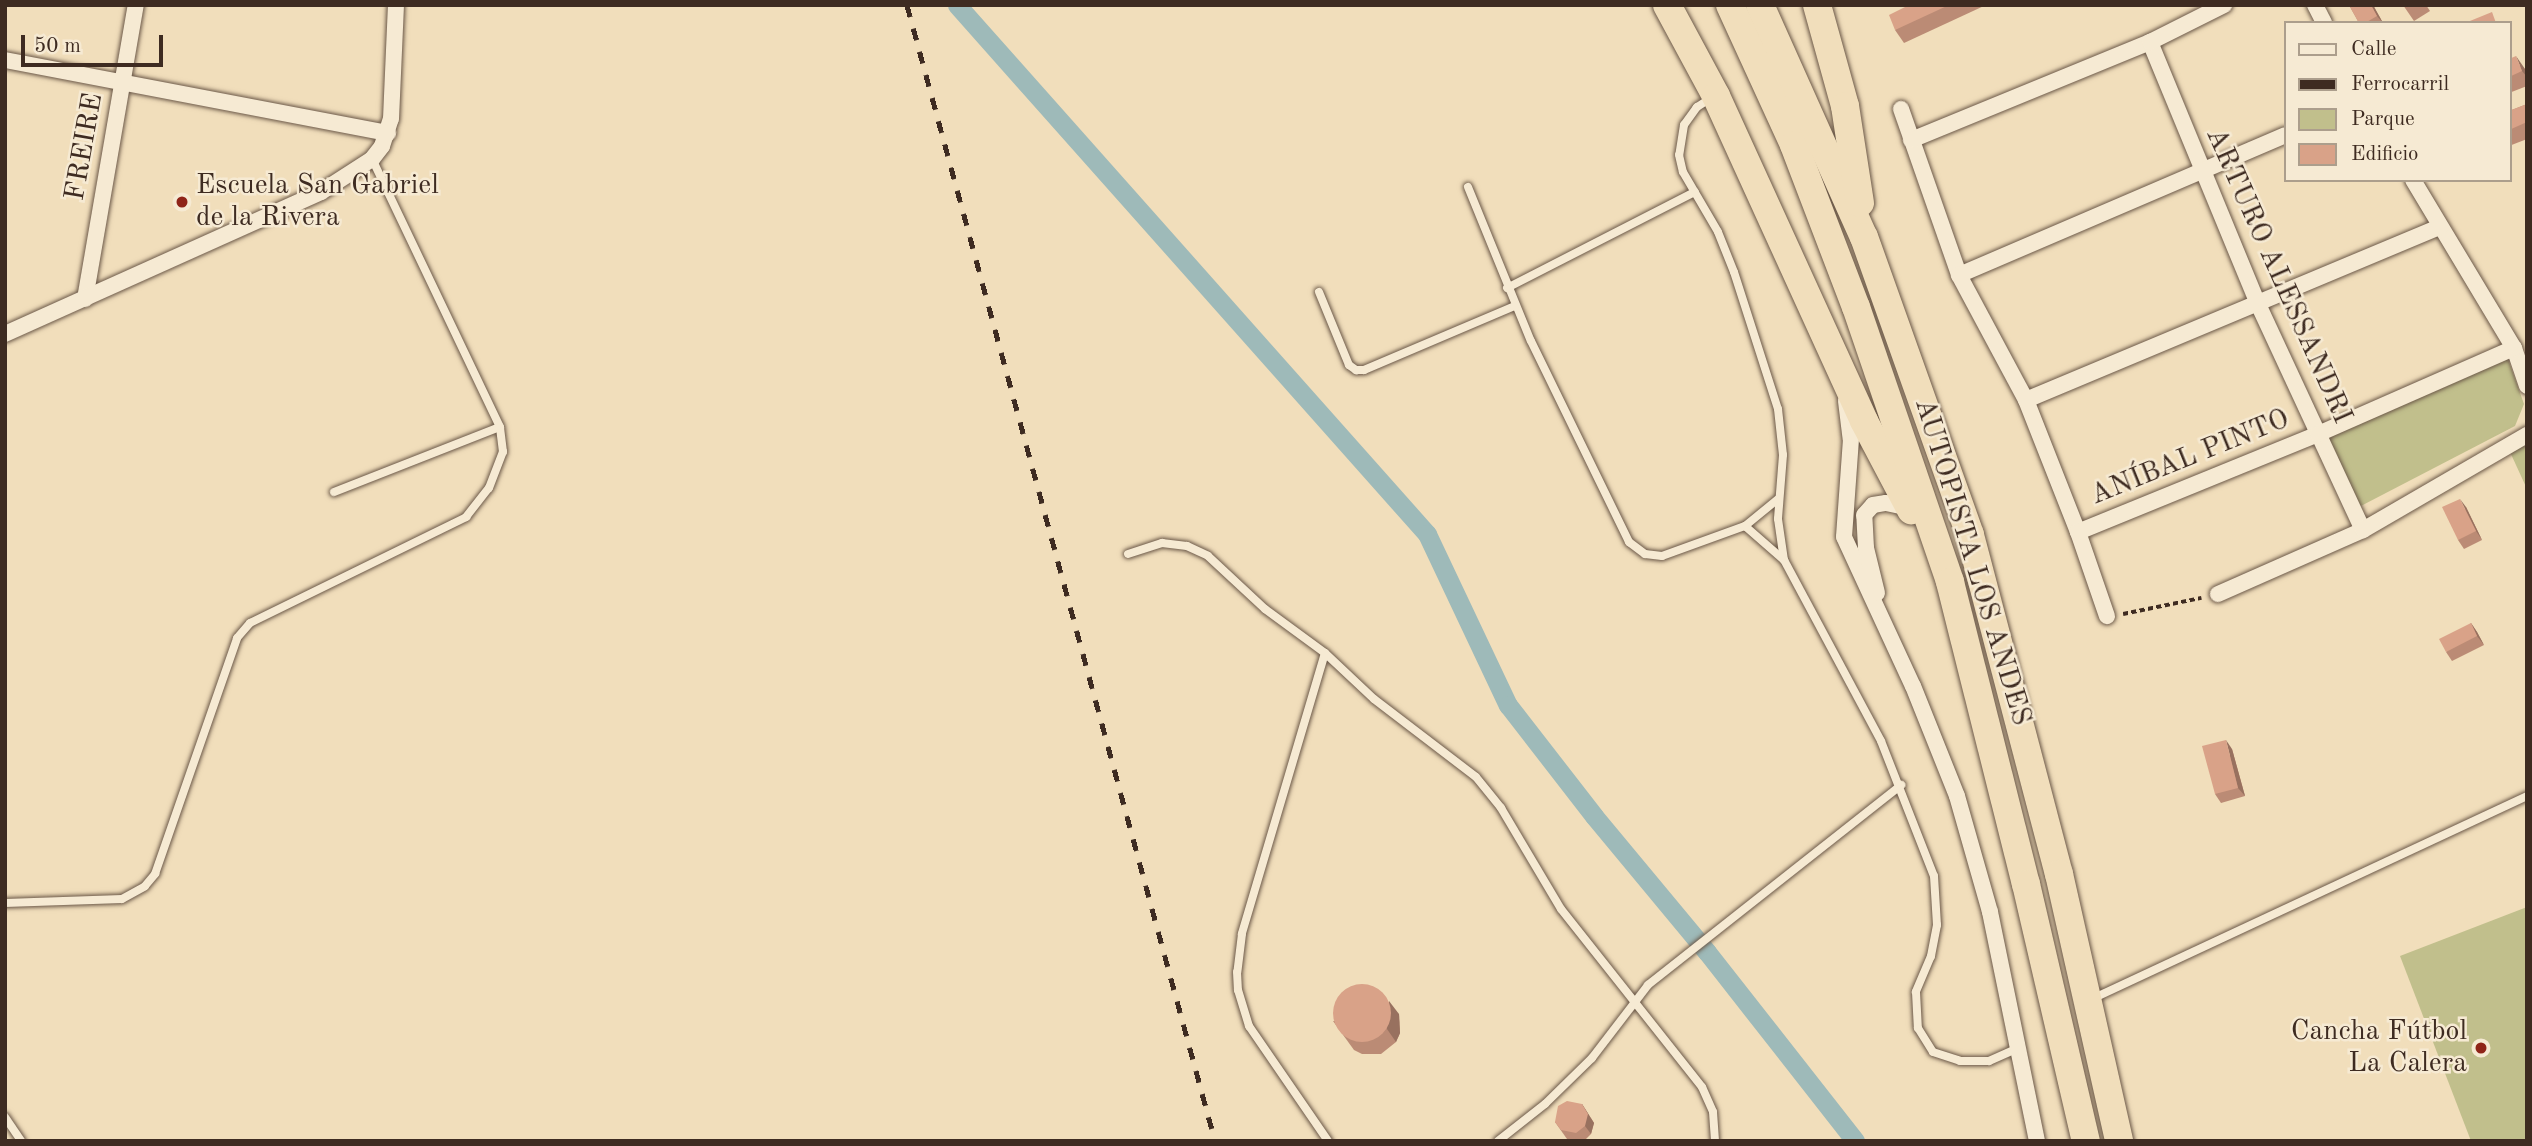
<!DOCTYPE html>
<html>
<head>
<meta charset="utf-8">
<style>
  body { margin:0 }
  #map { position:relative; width:2532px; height:1146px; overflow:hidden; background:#f1debb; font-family:"Old Standard TT",serif }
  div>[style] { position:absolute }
  .green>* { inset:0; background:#c1bf8c }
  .canal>* { height:19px; margin:-9.5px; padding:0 9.5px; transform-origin:9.5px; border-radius:9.5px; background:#9ebab9 }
  .path>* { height:3.5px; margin-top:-1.75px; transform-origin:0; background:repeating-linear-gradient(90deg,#3e2b21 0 5px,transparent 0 8.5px) }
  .roads { filter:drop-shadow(0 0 2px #6b5848) drop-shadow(0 0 2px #6b5848) }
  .lane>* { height:8px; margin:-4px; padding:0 4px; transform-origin:4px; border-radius:4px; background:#f6ead3 }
  .street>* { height:16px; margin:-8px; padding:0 8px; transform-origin:8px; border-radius:8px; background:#f6ead3 }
  .highway>* { height:28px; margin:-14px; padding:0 14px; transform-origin:14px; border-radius:14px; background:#f1debb }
  .rail>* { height:5px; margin-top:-2.5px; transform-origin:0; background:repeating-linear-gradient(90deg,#3e2b21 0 12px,transparent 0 24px) }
  .wall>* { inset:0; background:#bb8b75 }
  .shaded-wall>* { inset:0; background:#98715f }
  .building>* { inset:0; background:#d9a288 }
  .round { border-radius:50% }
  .dots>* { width:19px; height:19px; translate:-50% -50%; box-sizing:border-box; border:4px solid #f6ead3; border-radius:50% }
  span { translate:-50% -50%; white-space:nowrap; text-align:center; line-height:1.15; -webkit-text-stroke:5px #f6ead3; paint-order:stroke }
  .street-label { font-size:28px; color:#3e2b21 }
  .poi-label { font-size:28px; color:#3e2b21 }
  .left { translate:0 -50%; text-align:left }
  .right { translate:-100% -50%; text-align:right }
  .frame { position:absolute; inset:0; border:7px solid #3e2b21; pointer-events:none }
  .legend { position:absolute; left:2284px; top:21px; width:228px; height:161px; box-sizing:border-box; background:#f6ead3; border:2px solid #ac9e8c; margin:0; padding:9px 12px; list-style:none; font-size:21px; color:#3e2b21 }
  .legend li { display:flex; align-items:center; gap:14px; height:35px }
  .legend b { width:35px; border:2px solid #ac9e8c }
  .scale { position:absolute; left:21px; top:35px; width:142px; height:32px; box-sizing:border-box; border:4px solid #3e2b21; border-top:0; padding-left:9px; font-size:21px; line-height:24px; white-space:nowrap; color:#3e2b21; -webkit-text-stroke:5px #f6ead3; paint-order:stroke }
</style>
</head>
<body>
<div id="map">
  <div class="green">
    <div style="clip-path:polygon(2508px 359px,2524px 404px,2515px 426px,2357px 508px,2326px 435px)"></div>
    <div style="clip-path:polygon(2527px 444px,2527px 489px,2510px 452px)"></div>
    <div style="clip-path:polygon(2527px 907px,2527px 1141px,2471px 1141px,2400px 956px)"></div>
  </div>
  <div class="canal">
    <div style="left:957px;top:5px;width:708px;rotate:48.38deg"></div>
    <div style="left:1427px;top:534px;width:189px;rotate:64.7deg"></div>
    <div style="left:1508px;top:705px;width:140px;rotate:52.2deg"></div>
    <div style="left:1594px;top:816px;width:177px;rotate:50.3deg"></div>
    <div style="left:1707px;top:952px;width:240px;rotate:51.9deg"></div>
  </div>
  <div class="path">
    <div style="left:2123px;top:614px;width:80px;rotate:-11.6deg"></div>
  </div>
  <div class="roads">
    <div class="lane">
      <div style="left:1711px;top:98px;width:17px;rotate:147deg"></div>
      <div style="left:1697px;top:107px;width:22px;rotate:126deg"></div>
      <div style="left:1684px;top:125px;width:30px;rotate:99deg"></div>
      <div style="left:1679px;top:155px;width:17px;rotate:77deg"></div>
      <div style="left:1683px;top:172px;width:69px;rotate:59.7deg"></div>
      <div style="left:1718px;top:232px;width:43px;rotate:68.2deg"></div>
      <div style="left:1734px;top:272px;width:144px;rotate:72.2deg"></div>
      <div style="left:1778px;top:409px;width:46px;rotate:83.8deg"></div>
      <div style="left:1783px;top:455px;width:64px;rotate:94.5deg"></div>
      <div style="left:1778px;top:519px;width:41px;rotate:81.7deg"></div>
      <div style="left:1784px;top:560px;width:205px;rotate:61.8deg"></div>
      <div style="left:1881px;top:741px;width:145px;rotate:68.6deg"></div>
      <div style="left:1934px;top:876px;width:49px;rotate:86.5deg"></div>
      <div style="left:1937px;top:925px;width:32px;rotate:101deg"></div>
      <div style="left:1931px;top:956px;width:39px;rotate:113deg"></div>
      <div style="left:1916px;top:992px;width:36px;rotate:87deg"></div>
      <div style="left:1918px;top:1028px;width:28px;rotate:58deg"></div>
      <div style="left:1933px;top:1052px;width:28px;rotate:18deg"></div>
      <div style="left:1960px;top:1061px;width:29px"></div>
      <div style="left:1989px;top:1061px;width:32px;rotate:-24deg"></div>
      <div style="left:1468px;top:187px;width:166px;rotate:67.8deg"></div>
      <div style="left:1531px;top:341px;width:224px;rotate:64deg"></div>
      <div style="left:1629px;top:542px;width:20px;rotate:37deg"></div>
      <div style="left:1645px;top:554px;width:17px;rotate:7deg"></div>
      <div style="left:1662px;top:556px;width:88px;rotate:-19.9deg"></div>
      <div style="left:1507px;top:288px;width:211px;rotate:-27.1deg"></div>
      <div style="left:1319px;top:292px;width:79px;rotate:67.7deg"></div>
      <div style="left:1349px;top:365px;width:9px;rotate:36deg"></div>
      <div style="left:1356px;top:370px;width:8px"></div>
      <div style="left:1364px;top:370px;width:164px;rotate:-23deg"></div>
      <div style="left:334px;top:492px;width:178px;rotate:-21.4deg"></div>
      <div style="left:1778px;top:499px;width:43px;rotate:140.7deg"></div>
      <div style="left:1745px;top:526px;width:52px;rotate:41.1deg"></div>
      <div style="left:1128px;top:554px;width:36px;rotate:-18deg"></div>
      <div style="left:1162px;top:543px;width:25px;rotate:7deg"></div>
      <div style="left:1187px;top:546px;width:23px;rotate:25deg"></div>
      <div style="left:1208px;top:556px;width:78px;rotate:42.9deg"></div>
      <div style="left:1265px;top:609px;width:74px;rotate:36.3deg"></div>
      <div style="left:1325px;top:653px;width:67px;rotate:43.2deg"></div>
      <div style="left:1374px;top:699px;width:128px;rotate:37.4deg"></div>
      <div style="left:1476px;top:777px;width:40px;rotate:51deg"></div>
      <div style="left:1501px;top:808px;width:117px;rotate:59.3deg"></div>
      <div style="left:1561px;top:909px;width:227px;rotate:51.6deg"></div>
      <div style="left:1702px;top:1087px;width:27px;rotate:66deg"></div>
      <div style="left:1713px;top:1112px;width:29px;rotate:86deg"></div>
      <div style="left:1325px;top:653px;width:293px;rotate:106.5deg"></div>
      <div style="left:1242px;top:934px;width:38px;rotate:97deg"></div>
      <div style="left:1237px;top:972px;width:18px;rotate:87deg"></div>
      <div style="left:1238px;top:990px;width:38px;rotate:73deg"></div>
      <div style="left:1249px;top:1026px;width:140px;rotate:55.5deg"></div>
      <div style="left:5px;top:903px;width:117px;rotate:-2deg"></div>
      <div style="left:122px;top:899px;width:26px;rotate:-29deg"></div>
      <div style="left:145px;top:886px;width:16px;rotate:-50deg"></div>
      <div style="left:155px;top:874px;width:250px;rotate:-70.8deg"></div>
      <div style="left:237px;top:638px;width:20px;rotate:-49deg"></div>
      <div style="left:250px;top:623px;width:241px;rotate:-26.1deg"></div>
      <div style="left:466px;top:517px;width:37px;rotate:-52deg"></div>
      <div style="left:489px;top:488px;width:39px;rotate:-69deg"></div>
      <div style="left:503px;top:452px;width:25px;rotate:-97deg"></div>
      <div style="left:500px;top:427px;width:297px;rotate:-115.5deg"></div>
      <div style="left:2092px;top:999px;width:480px;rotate:-25deg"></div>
      <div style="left:5px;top:1117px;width:29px;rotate:56deg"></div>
      <div style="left:1498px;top:1141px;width:60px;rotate:-38.2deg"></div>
      <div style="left:1545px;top:1104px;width:66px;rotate:-44.4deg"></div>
      <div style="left:1592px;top:1058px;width:92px;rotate:-52.5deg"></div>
      <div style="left:1648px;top:985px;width:323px;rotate:-38.3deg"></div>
    </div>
    <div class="street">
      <div style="left:2315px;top:5px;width:20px;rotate:63deg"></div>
      <div style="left:2150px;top:42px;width:283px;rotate:67.6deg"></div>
      <div style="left:2258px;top:304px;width:249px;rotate:65.1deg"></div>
      <div style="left:5px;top:60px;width:390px;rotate:10.8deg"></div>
      <div style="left:1901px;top:109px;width:176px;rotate:70.7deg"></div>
      <div style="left:1959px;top:275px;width:142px;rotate:61.8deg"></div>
      <div style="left:2026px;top:400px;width:142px;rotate:68.5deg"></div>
      <div style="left:2078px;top:532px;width:89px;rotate:71deg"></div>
      <div style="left:1911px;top:140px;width:258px;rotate:-22.3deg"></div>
      <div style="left:2150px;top:42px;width:83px;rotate:-26.6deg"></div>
      <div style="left:2413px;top:180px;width:196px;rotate:59deg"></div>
      <div style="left:2514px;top:348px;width:40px;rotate:71.1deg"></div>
      <div style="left:1959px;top:275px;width:355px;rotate:-23.2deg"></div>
      <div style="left:85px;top:299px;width:298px;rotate:-80.2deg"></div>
      <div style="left:5px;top:334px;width:346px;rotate:-24.2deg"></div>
      <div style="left:321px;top:192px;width:61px;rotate:-32.9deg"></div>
      <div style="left:372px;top:159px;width:16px;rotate:-52deg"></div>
      <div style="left:382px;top:146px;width:28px;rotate:-72deg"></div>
      <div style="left:391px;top:119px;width:114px;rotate:-87.5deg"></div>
      <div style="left:2026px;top:400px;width:449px;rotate:-22.7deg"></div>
      <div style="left:1846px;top:401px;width:38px;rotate:83deg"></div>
      <div style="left:1851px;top:439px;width:98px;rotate:94.1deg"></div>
      <div style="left:1844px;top:537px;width:164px;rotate:65.2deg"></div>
      <div style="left:1913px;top:686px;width:118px;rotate:68.2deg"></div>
      <div style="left:1957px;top:796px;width:121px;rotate:74.1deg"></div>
      <div style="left:1990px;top:912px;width:234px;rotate:78.4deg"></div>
      <div style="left:2078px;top:532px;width:259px;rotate:-22.2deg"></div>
      <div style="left:2318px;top:434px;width:214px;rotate:-23.7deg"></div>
      <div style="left:1877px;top:593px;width:46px;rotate:-103.7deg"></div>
      <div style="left:1866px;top:548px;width:33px;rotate:-93deg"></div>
      <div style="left:1864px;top:515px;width:13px;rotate:-48deg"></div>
      <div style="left:1873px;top:505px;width:13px;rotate:-9deg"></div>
      <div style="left:1886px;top:503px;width:24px;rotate:12deg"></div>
      <div style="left:2218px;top:594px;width:158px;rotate:-23.8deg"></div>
      <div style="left:2363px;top:530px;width:190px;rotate:-30.1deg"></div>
    </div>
    <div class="highway">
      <div style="left:1667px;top:5px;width:103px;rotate:61.7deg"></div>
      <div style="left:1716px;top:96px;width:357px;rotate:65.5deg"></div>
      <div style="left:1864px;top:421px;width:101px;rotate:62.2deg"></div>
      <div style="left:1730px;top:5px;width:154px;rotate:65.4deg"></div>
      <div style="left:1794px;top:145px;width:173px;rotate:69.1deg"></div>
      <div style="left:1856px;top:307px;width:291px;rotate:71.1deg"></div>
      <div style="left:1950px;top:582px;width:311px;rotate:75.9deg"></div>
      <div style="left:2026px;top:884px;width:264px;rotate:76.9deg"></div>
      <div style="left:1760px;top:5px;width:254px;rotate:65.9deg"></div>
      <div style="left:1864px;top:237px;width:316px;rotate:70.4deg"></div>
      <div style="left:1970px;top:535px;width:350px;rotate:75.3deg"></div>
      <div style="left:2059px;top:874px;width:274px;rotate:77.3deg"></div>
      <div style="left:1817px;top:5px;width:105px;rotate:74.5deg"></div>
      <div style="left:1845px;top:106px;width:98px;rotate:81.2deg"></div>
    </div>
  </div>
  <div class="rail">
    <div style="left:907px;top:5px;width:1177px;rotate:74.83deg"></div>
  </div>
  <div class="wall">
    <div style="clip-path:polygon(1909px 5px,1986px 5px,1904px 43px,1895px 30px)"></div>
    <div style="clip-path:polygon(2349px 5px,2373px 5px,2383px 23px,2359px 23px)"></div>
    <div style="clip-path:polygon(2403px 5px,2426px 5px,2430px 11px,2414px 21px)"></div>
    <div style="clip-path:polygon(2509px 59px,2525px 69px,2527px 72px,2527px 86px,2509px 93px)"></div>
    <div style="clip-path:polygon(2527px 104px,2527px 139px,2509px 146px,2509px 111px)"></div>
    <div style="clip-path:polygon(2466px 507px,2482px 540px,2464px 549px,2458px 540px)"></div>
    <div style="clip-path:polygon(2471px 623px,2477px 632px,2484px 645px,2452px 661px,2446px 652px)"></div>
    <div style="clip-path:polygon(2232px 749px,2245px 796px,2221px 803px,2215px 794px)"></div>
    <div style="clip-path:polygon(1399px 1014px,1400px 1033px,1396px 1042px,1381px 1054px,1362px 1054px,1354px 1050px,1333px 1021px)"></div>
    <div style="clip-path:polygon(1582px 1104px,1594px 1123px,1591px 1134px,1584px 1141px,1567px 1139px,1555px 1122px)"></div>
  </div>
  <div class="shaded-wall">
    <div style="clip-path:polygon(2371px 5px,2373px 5px,2383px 23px,2377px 16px)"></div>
    <div style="clip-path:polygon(2516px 56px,2525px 69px,2527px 77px,2522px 71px)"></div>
    <div style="clip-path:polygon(2460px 499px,2466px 507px,2482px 540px,2476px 531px)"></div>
    <div style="clip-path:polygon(2471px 623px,2477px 632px,2484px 645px,2477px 636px)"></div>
    <div style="clip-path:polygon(2226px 740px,2232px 749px,2245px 796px,2238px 788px)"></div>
    <div style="clip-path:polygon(1389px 1001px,1399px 1014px,1400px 1033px,1396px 1042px,1387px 1029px)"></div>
    <div style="clip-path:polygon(1582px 1104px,1594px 1123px,1591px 1134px,1585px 1126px)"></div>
  </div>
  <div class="building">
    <div style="clip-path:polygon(1909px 5px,1949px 5px,1895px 30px,1889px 15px)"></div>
    <div style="clip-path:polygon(2349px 5px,2371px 5px,2377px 16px,2365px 23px,2359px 23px)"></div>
    <div style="clip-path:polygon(2492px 12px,2496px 23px,2465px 23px)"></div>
    <div style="clip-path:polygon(2516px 56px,2522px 71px,2509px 77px,2509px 59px)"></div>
    <div style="clip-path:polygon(2527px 104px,2527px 122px,2509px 130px,2509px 111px)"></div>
    <div style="clip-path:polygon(2460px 499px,2476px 531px,2458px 540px,2442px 507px)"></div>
    <div style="clip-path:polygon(2471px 623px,2477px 636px,2446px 652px,2439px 639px)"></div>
    <div style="clip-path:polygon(2226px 740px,2238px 788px,2215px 794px,2202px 746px)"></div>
    <div class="round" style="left:1333px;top:984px;width:58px;height:58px"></div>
    <div style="clip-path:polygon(1567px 1101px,1582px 1104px,1588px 1114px,1585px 1126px,1576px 1133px,1561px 1130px,1555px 1122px,1558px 1106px)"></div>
  </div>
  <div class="dots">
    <div style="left:182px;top:202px;background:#8f2418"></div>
    <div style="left:2481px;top:1048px;background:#8f2418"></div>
  </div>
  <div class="street-label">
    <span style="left:85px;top:147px;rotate:-80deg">FREIRE</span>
    <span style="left:2278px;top:276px;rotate:66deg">ARTURO ALESSANDRI</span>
    <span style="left:2190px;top:458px;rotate:-22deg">ANÍBAL PINTO</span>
    <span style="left:1972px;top:562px;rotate:73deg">AUTOPISTA LOS ANDES</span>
  </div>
  <div class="poi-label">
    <span class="left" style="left:196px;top:202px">Escuela San Gabriel<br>de la Rivera</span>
    <span class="right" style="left:2467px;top:1048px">Cancha Fútbol<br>La Calera</span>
  </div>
  <div class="frame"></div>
  <ul class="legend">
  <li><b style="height:9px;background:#f6ead3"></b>Calle</li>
  <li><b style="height:9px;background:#3e2b21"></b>Ferrocarril</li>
  <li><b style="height:19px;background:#c1bf8c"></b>Parque</li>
  <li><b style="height:19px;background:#d9a288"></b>Edificio</li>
  </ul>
  <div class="scale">50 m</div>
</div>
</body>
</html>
